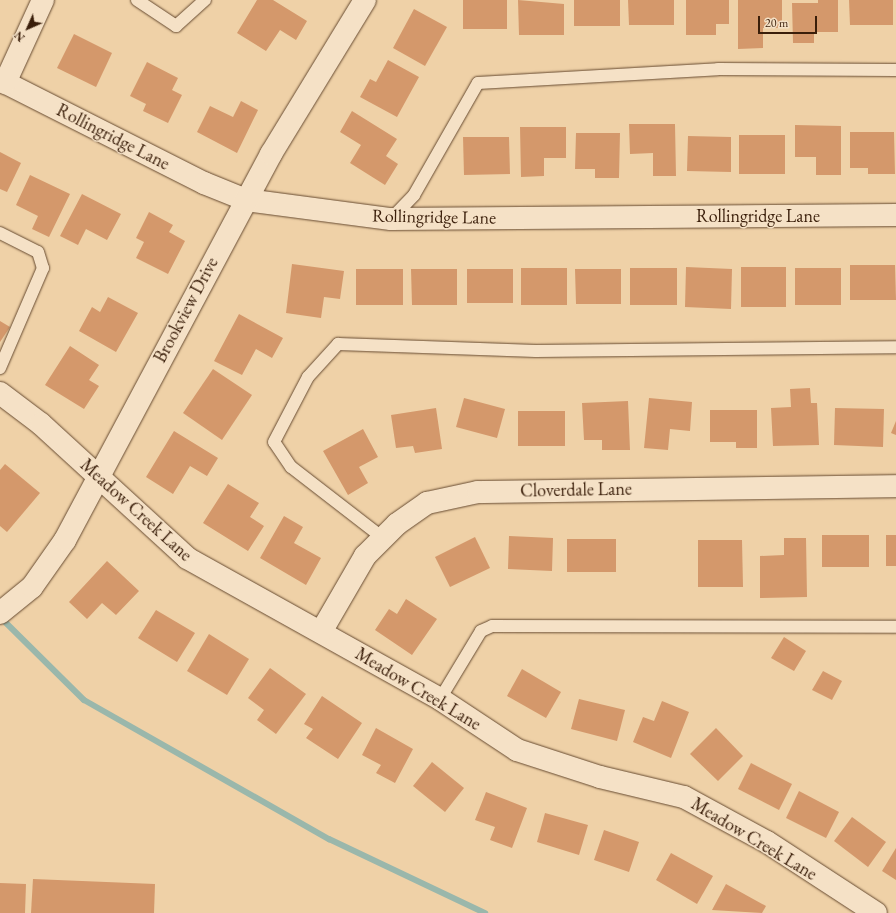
<!DOCTYPE html>
<html>
<head>
<meta charset="utf-8">
<style>
  body { margin:0 }
  #map { position:relative; width:896px; height:913px; overflow:hidden; background:#efd1a7; font-family:"EB Garamond",serif }
  div>[style] { position:absolute }
  .stream>* { height:6px; margin:-3px; padding:0 3px; transform-origin:3px; border-radius:3px; background:#9ab7ab }
  .building>* { inset:0; background:#d4986b }
  .roads { filter:drop-shadow(0 0 1px #674b31) drop-shadow(0 0 1px #674b31) }
  .service>* { height:12px; margin:-6px; padding:0 6px; transform-origin:6px; border-radius:6px; background:#f5e1c6 }
  .minor>* { height:22px; margin:-11px; padding:0 11px; transform-origin:11px; border-radius:11px; background:#f5e1c6 }
  span { translate:-50% -50%; white-space:nowrap; text-align:center; line-height:1.15; -webkit-text-stroke:3px #f5e1c6; paint-order:stroke }
  .street-label { font-size:18px; color:#3a1e0a }
  .north { position:absolute; left:8px; top:8px; width:40px; height:40px; -webkit-text-stroke:3px #f5e1c6; paint-order:stroke; rotate:225deg; font-size:11px; font-weight:700; line-height:16px; text-align:center; color:#3a1e0a }
  .north::after { content:''; display:block; margin:auto; width:14px; height:18px; background:#3a1e0a; clip-path:polygon(50% 0,100% 100%,50% 72%,0 100%) }
  .scale { position:absolute; left:758px; top:16px; width:59px; height:18px; box-sizing:border-box; border:2px solid #3a1e0a; border-top:0; padding-left:5px; font-size:12px; line-height:14px; white-space:nowrap; color:#3a1e0a; -webkit-text-stroke:3px #f5e1c6; paint-order:stroke }
</style>
</head>
<body>
<div id="map">
  <div class="stream">
    <div style="left:0;top:617px;width:118px;rotate:44.7deg"></div>
    <div style="left:84px;top:700px;width:282px;rotate:29.6deg"></div>
    <div style="left:329px;top:839px;width:173px;rotate:25.4deg"></div>
  </div>
  <div class="building">
    <div style="clip-path:polygon(257px 0,273px 0,307px 21px,296px 40px,280px 30px,266px 51px,237px 33px)"></div>
    <div style="clip-path:polygon(463px 0,507px 0,507px 29px,463px 29px)"></div>
    <div style="clip-path:polygon(518px 0,564px 4px,564px 35px,519px 35px)"></div>
    <div style="clip-path:polygon(574px 0,620px 0,620px 26px,574px 26px)"></div>
    <div style="clip-path:polygon(628px 0,674px 0,674px 25px,629px 25px)"></div>
    <div style="clip-path:polygon(686px 0,729px 0,729px 24px,716px 24px,716px 35px,686px 35px)"></div>
    <div style="clip-path:polygon(738px 0,782px 0,782px 28px,763px 28px,763px 48px,738px 49px)"></div>
    <div style="clip-path:polygon(818px 0,838px 0,838px 32px,814px 32px,814px 43px,793px 43px,792px 3px,818px 3px)"></div>
    <div style="clip-path:polygon(849px 0,893px 0,893px 25px,850px 25px)"></div>
    <div style="clip-path:polygon(414px 9px,447px 27px,425px 66px,393px 48px)"></div>
    <div style="clip-path:polygon(74px 34px,112px 53px,96px 87px,57px 68px)"></div>
    <div style="clip-path:polygon(388px 60px,419px 77px,397px 117px,360px 97px,370px 79px,376px 82px)"></div>
    <div style="clip-path:polygon(147px 62px,178px 78px,172px 90px,182px 95px,168px 123px,143px 111px,146px 104px,130px 96px)"></div>
    <div style="clip-path:polygon(241px 101px,258px 110px,237px 153px,197px 132px,210px 106px,233px 117px)"></div>
    <div style="clip-path:polygon(352px 111px,397px 139px,386px 156px,398px 164px,385px 185px,350px 163px,361px 145px,340px 132px)"></div>
    <div style="clip-path:polygon(629px 124px,675px 124px,676px 176px,653px 176px,653px 153px,630px 154px)"></div>
    <div style="clip-path:polygon(795px 125px,841px 126px,841px 175px,816px 175px,816px 157px,795px 157px)"></div>
    <div style="clip-path:polygon(520px 127px,566px 127px,566px 158px,544px 158px,544px 176px,521px 177px)"></div>
    <div style="clip-path:polygon(850px 132px,894px 132px,895px 174px,868px 174px,868px 168px,850px 168px)"></div>
    <div style="clip-path:polygon(576px 133px,620px 133px,619px 178px,595px 178px,595px 169px,575px 169px)"></div>
    <div style="clip-path:polygon(739px 135px,785px 135px,785px 174px,739px 174px)"></div>
    <div style="clip-path:polygon(688px 136px,731px 137px,731px 172px,687px 171px)"></div>
    <div style="clip-path:polygon(463px 137px,509px 137px,510px 174px,464px 175px)"></div>
    <div style="clip-path:polygon(0 152px,21px 163px,7px 192px,0 189px)"></div>
    <div style="clip-path:polygon(30px 175px,70px 194px,49px 237px,32px 229px,38px 216px,16px 205px)"></div>
    <div style="clip-path:polygon(82px 194px,121px 214px,107px 240px,86px 229px,78px 245px,60px 236px)"></div>
    <div style="clip-path:polygon(149px 212px,173px 225px,169px 232px,185px 241px,168px 274px,136px 258px,144px 242px,136px 238px)"></div>
    <div style="clip-path:polygon(292px 264px,344px 271px,340px 299px,324px 297px,321px 318px,286px 313px)"></div>
    <div style="clip-path:polygon(850px 265px,895px 265px,896px 300px,850px 300px)"></div>
    <div style="clip-path:polygon(686px 267px,732px 269px,731px 309px,685px 307px)"></div>
    <div style="clip-path:polygon(741px 267px,786px 267px,786px 307px,741px 307px)"></div>
    <div style="clip-path:polygon(521px 268px,567px 268px,567px 305px,521px 305px)"></div>
    <div style="clip-path:polygon(630px 268px,677px 268px,677px 305px,630px 305px)"></div>
    <div style="clip-path:polygon(795px 268px,841px 268px,841px 305px,795px 305px)"></div>
    <div style="clip-path:polygon(356px 269px,403px 269px,403px 305px,356px 305px)"></div>
    <div style="clip-path:polygon(411px 269px,457px 269px,457px 305px,412px 305px)"></div>
    <div style="clip-path:polygon(467px 269px,513px 269px,513px 303px,467px 303px)"></div>
    <div style="clip-path:polygon(575px 269px,621px 269px,621px 304px,576px 304px)"></div>
    <div style="clip-path:polygon(108px 297px,138px 313px,116px 352px,79px 331px,92px 307px,100px 312px)"></div>
    <div style="clip-path:polygon(239px 314px,283px 338px,272px 358px,256px 349px,242px 375px,214px 361px)"></div>
    <div style="clip-path:polygon(0 321px,10px 327px,0 342px)"></div>
    <div style="clip-path:polygon(70px 346px,99px 365px,89px 380px,99px 386px,84px 409px,45px 385px)"></div>
    <div style="clip-path:polygon(213px 369px,252px 395px,222px 440px,183px 413px)"></div>
    <div style="clip-path:polygon(810px 388px,811px 403px,817px 403px,819px 445px,773px 446px,771px 408px,791px 407px,790px 389px)"></div>
    <div style="clip-path:polygon(464px 398px,505px 409px,497px 438px,456px 427px)"></div>
    <div style="clip-path:polygon(649px 398px,692px 402px,690px 431px,670px 429px,668px 450px,644px 448px)"></div>
    <div style="clip-path:polygon(628px 401px,630px 450px,602px 450px,602px 440px,584px 440px,582px 403px)"></div>
    <div style="clip-path:polygon(436px 408px,442px 449px,415px 453px,413px 446px,396px 448px,391px 415px)"></div>
    <div style="clip-path:polygon(835px 408px,884px 409px,883px 447px,834px 445px)"></div>
    <div style="clip-path:polygon(710px 410px,757px 410px,757px 448px,736px 448px,736px 442px,710px 442px)"></div>
    <div style="clip-path:polygon(518px 411px,565px 411px,565px 446px,518px 446px)"></div>
    <div style="clip-path:polygon(896px 421px,896px 435px,891px 433px)"></div>
    <div style="clip-path:polygon(363px 429px,378px 457px,359px 467px,368px 483px,348px 495px,323px 451px)"></div>
    <div style="clip-path:polygon(174px 431px,218px 458px,207px 476px,190px 466px,173px 494px,146px 477px)"></div>
    <div style="clip-path:polygon(5px 464px,40px 493px,7px 532px,0 526px,0 470px)"></div>
    <div style="clip-path:polygon(228px 484px,259px 503px,250px 517px,264px 526px,248px 551px,203px 523px)"></div>
    <div style="clip-path:polygon(284px 516px,303px 527px,294px 543px,321px 558px,306px 585px,260px 558px)"></div>
    <div style="clip-path:polygon(822px 535px,869px 535px,869px 567px,822px 567px)"></div>
    <div style="clip-path:polygon(886px 535px,896px 535px,896px 566px,886px 566px)"></div>
    <div style="clip-path:polygon(509px 536px,553px 538px,552px 571px,508px 569px)"></div>
    <div style="clip-path:polygon(475px 537px,490px 568px,450px 587px,435px 557px)"></div>
    <div style="clip-path:polygon(784px 538px,806px 538px,807px 597px,760px 598px,760px 556px,784px 555px)"></div>
    <div style="clip-path:polygon(567px 539px,616px 539px,616px 572px,567px 572px)"></div>
    <div style="clip-path:polygon(698px 540px,742px 540px,743px 587px,698px 587px)"></div>
    <div style="clip-path:polygon(107px 561px,139px 591px,116px 615px,102px 603px,87px 619px,69px 602px)"></div>
    <div style="clip-path:polygon(406px 599px,437px 619px,412px 655px,375px 630px,389px 609px,397px 614px)"></div>
    <div style="clip-path:polygon(156px 610px,195px 633px,177px 662px,138px 638px)"></div>
    <div style="clip-path:polygon(209px 634px,249px 659px,227px 695px,187px 671px)"></div>
    <div style="clip-path:polygon(784px 637px,806px 651px,794px 671px,771px 658px)"></div>
    <div style="clip-path:polygon(270px 668px,306px 694px,276px 734px,257px 720px,264px 710px,248px 698px)"></div>
    <div style="clip-path:polygon(522px 669px,561px 692px,546px 718px,507px 696px)"></div>
    <div style="clip-path:polygon(823px 671px,842px 681px,832px 700px,812px 690px)"></div>
    <div style="clip-path:polygon(322px 696px,362px 723px,338px 759px,306px 738px,313px 729px,304px 724px)"></div>
    <div style="clip-path:polygon(579px 699px,625px 710px,617px 741px,571px 729px)"></div>
    <div style="clip-path:polygon(662px 701px,689px 712px,671px 758px,633px 742px,643px 717px,654px 721px)"></div>
    <div style="clip-path:polygon(376px 728px,413px 749px,395px 783px,376px 773px,381px 765px,362px 755px)"></div>
    <div style="clip-path:polygon(716px 728px,743px 756px,718px 781px,690px 754px)"></div>
    <div style="clip-path:polygon(432px 762px,464px 788px,445px 812px,413px 786px)"></div>
    <div style="clip-path:polygon(751px 763px,792px 784px,779px 810px,738px 789px)"></div>
    <div style="clip-path:polygon(799px 791px,839px 812px,826px 838px,786px 818px)"></div>
    <div style="clip-path:polygon(486px 792px,527px 808px,512px 848px,490px 840px,495px 827px,475px 820px)"></div>
    <div style="clip-path:polygon(545px 813px,588px 825px,579px 855px,537px 842px)"></div>
    <div style="clip-path:polygon(852px 817px,886px 842px,868px 867px,834px 841px)"></div>
    <div style="clip-path:polygon(604px 830px,639px 842px,629px 872px,594px 860px)"></div>
    <div style="clip-path:polygon(896px 848px,896px 880px,882px 871px)"></div>
    <div style="clip-path:polygon(671px 853px,713px 876px,697px 904px,656px 880px)"></div>
    <div style="clip-path:polygon(33px 879px,155px 884px,154px 913px,31px 913px)"></div>
    <div style="clip-path:polygon(0 883px,26px 884px,25px 913px,0 913px)"></div>
    <div style="clip-path:polygon(726px 884px,766px 906px,762px 913px,712px 910px)"></div>
  </div>
  <div class="roads">
    <div class="service">
      <div style="left:137px;top:0;width:47px;rotate:33.7deg"></div>
      <div style="left:176px;top:26px;width:39px;rotate:-42deg"></div>
      <div style="left:391px;top:219px;width:33px;rotate:-46deg"></div>
      <div style="left:414px;top:195px;width:129px;rotate:-60.3deg"></div>
      <div style="left:478px;top:83px;width:240px;rotate:-3.3deg"></div>
      <div style="left:718px;top:69px;width:178px;rotate:0.3deg"></div>
      <div style="left:0;top:233px;width:42px;rotate:26.6deg"></div>
      <div style="left:38px;top:252px;width:17px;rotate:73deg"></div>
      <div style="left:43px;top:268px;width:109px;rotate:113.3deg"></div>
      <div style="left:383px;top:538px;width:116px;rotate:-142.3deg"></div>
      <div style="left:291px;top:467px;width:30px;rotate:-124deg"></div>
      <div style="left:274px;top:442px;width:73px;rotate:-62.4deg"></div>
      <div style="left:308px;top:377px;width:45px;rotate:-47.7deg"></div>
      <div style="left:338px;top:344px;width:198px;rotate:2deg"></div>
      <div style="left:536px;top:351px;width:360px;rotate:-0.6deg"></div>
      <div style="left:440px;top:699px;width:79px;rotate:-58.9deg"></div>
      <div style="left:481px;top:631px;width:12px;rotate:-24deg"></div>
      <div style="left:492px;top:626px;width:404px;rotate:0.1deg"></div>
    </div>
    <div class="minor">
      <div style="left:0;top:80px;width:229px;rotate:26.8deg"></div>
      <div style="left:204px;top:183px;width:45px;rotate:22deg"></div>
      <div style="left:246px;top:200px;width:146px;rotate:7.5deg"></div>
      <div style="left:391px;top:219px;width:505px;rotate:-0.45deg"></div>
      <div style="left:5px;top:83px;width:91px;rotate:-65.4deg"></div>
      <div style="left:0;top:393px;width:51px;rotate:37.1deg"></div>
      <div style="left:41px;top:424px;width:198px;rotate:42.5deg"></div>
      <div style="left:187px;top:558px;width:290px;rotate:29.1deg"></div>
      <div style="left:440px;top:699px;width:92px;rotate:33.5deg"></div>
      <div style="left:517px;top:750px;width:87px;rotate:18deg"></div>
      <div style="left:600px;top:777px;width:86px;rotate:13.4deg"></div>
      <div style="left:684px;top:797px;width:94px;rotate:28.5deg"></div>
      <div style="left:767px;top:842px;width:130px;rotate:33.1deg"></div>
      <div style="left:0;top:613px;width:41px;rotate:-39.1deg"></div>
      <div style="left:32px;top:587px;width:57px;rotate:-54.9deg"></div>
      <div style="left:65px;top:540px;width:438px;rotate:-61.9deg"></div>
      <div style="left:271px;top:154px;width:180px;rotate:-58.6deg"></div>
      <div style="left:321px;top:632px;width:88px;rotate:-59.9deg"></div>
      <div style="left:365px;top:556px;width:45px;rotate:-45deg"></div>
      <div style="left:397px;top:524px;width:37px;rotate:-35deg"></div>
      <div style="left:427px;top:503px;width:52px;rotate:-12.2deg"></div>
      <div style="left:478px;top:492px;width:418px;rotate:-0.8deg"></div>
    </div>
  </div>
  <div class="street-label">
    <span style="left:113px;top:137px;rotate:27deg">Rollingridge Lane</span>
    <span style="left:758px;top:216px">Rollingridge Lane</span>
    <span style="left:434px;top:217px;rotate:1deg">Rollingridge Lane</span>
    <span style="left:186px;top:310px;rotate:-62deg">Brookview Drive</span>
    <span style="left:576px;top:490px;rotate:-1deg">Cloverdale Lane</span>
    <span style="left:136px;top:510px;rotate:42deg">Meadow Creek Lane</span>
    <span style="left:418px;top:689px;rotate:31deg">Meadow Creek Lane</span>
    <span style="left:754px;top:839px;rotate:31deg">Meadow Creek Lane</span>
  </div>
  <div class="north">N</div>
  <div class="scale">20 m</div>
</div>
</body>
</html>
